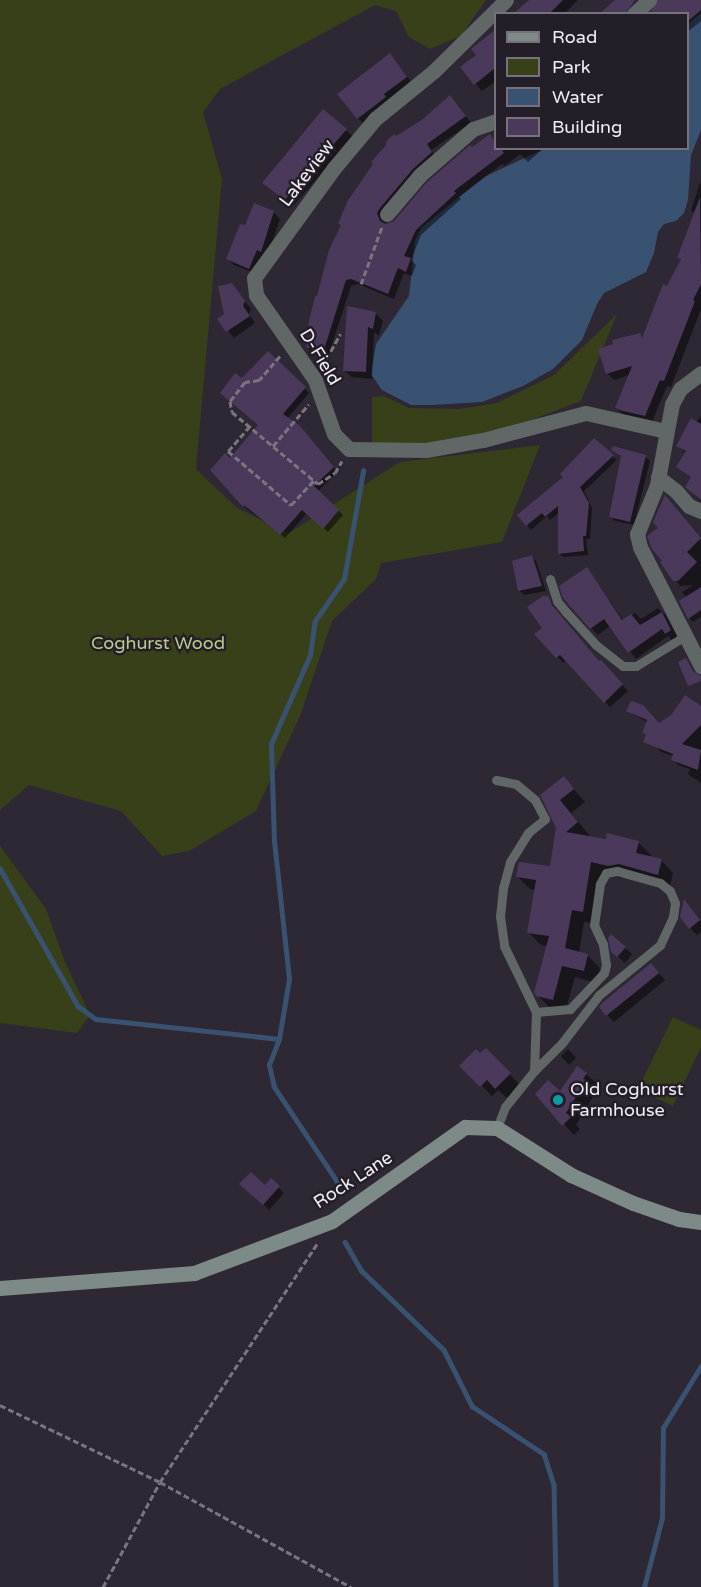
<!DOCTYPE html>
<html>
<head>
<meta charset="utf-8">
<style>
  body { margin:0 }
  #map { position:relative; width:701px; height:1587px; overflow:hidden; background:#2d2833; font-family:"Varela Round",sans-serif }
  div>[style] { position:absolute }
  .green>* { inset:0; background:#38401a }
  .water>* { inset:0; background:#3a5271 }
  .shadow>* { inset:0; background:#0007 }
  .stream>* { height:4.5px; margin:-2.25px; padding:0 2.25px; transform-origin:2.25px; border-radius:2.25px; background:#3a5271 }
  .building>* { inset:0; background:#4b395b }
  .path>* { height:3px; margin-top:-1.5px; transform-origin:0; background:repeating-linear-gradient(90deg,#7a757f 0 6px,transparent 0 9px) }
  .lane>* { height:9px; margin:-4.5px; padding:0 4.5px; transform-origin:4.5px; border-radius:4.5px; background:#606766 }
  .street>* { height:15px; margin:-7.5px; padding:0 7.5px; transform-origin:7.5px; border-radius:7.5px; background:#606766 }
  .secondary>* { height:15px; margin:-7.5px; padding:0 7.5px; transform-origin:7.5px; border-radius:7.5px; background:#7d8a87 }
  .dots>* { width:16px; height:16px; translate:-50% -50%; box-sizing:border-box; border:3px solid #241e29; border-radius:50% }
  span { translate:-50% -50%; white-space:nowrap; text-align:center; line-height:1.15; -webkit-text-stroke:5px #241e29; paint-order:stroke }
  .street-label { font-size:18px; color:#f1edf5 }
  .park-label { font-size:18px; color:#bccb89 }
  .poi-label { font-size:18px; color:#f1edf5 }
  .left { translate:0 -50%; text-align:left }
  .legend { position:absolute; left:494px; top:12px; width:195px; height:138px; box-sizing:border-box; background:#241e29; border:2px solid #76717b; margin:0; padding:8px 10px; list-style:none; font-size:18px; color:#f1edf5 }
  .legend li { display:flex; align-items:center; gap:12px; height:30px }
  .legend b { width:30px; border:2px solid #76717b }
</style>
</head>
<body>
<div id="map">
  <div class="green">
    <div style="clip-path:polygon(0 0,486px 0,461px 36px,430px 49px,409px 37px,396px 11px,375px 5px,220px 89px,203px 112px,222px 179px,196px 469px,237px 508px,289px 533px,400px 462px,540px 445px,502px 542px,381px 563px,376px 579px,332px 621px,300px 716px,256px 811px,189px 851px,162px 856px,121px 811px,29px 785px,0 810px)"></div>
    <div style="clip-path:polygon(617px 314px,581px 401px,466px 445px,372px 443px,372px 397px,384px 396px,409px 408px,460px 409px,497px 403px,554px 375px)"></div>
    <div style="clip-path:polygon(0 846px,46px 909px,65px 962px,90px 1015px,77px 1033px,0 1023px)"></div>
    <div style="clip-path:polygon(673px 1017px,701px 1030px,701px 1047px,673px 1106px,638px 1089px)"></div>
  </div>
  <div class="water">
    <div style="clip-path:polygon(701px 13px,701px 130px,691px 155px,688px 200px,684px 213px,676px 221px,664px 224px,658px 232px,654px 253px,646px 272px,604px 293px,597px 304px,582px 340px,553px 369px,523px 386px,482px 402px,432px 405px,411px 405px,382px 390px,371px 374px,376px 344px,409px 296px,415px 241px,421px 228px,484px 177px,544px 149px,688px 148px,688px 24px)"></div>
  </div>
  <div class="shadow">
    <div style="clip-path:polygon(530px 0,578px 0,564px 14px,514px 14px)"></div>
    <div style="clip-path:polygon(660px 0,701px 0,701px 21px,690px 30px,688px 28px,688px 14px)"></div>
    <div style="clip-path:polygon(496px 30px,496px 81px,482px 91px,462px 68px,478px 55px,473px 49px)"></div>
    <div style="clip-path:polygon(390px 55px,413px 84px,365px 125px,358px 118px)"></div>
    <div style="clip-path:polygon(455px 102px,471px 123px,431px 150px,437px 158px,384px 214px,386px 225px,395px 222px,472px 149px,496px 139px,496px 148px,544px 148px,528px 162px,520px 154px,505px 166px,502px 164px,459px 197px,461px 199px,421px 235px,411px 260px,416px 265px,412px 276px,404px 273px,394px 299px,358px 284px,351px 286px,328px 357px,313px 353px,307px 347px,313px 328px,309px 325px,330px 251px,396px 138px)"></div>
    <div style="clip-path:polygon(346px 130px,353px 137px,293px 206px,264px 183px)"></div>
    <div style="clip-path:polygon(701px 180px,701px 309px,671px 387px,667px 386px,652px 422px,623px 414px,616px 408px,630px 375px,614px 380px,607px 373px,640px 335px,643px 338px,682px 261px,679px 258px,695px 213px,691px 210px)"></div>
    <div style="clip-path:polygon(255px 205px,274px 213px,280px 219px,267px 257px,255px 273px,234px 265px,228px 259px)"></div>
    <div style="clip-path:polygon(231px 284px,251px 309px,249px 314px,255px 323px,234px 338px,219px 319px,225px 315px)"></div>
    <div style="clip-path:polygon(348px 307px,376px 314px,383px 321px,379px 335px,374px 333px,372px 379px,352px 377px,345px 371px)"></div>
    <div style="clip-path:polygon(268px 353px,309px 393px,287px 419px,304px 433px,337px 472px,318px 491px,343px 515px,328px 532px,307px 513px,285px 538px,248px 510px,212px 470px,230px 460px,260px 426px,242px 380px)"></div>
    <div style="clip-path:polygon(701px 416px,701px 502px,687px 487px,693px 478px,686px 453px,678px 446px)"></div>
    <div style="clip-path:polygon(594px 441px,617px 460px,584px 491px,592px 508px,590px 539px,586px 539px,588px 555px,563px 557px,559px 553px,560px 512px,550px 520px,547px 516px,531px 530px,519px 515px,565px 477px)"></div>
    <div style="clip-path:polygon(613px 450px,645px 457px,650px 461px,634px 525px,615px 521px,611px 517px,622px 457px)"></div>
    <div style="clip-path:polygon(669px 501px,701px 540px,701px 617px,693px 622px,689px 618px,687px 598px,682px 592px,694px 585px,680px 586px,653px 548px)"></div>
    <div style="clip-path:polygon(531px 556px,536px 561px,546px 591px,524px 595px,519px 590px)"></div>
    <div style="clip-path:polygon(587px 569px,624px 621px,635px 613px,641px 619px,658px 608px,665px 614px,680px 642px,676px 644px,668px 636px,636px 659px,610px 626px,598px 635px,591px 628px)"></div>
    <div style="clip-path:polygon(548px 597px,557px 613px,600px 663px,628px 691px,610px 707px,566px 660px,563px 663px,537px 634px,544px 628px)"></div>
    <div style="clip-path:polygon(701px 707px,701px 783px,688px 774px,690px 769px,678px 765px,673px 759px,674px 756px,661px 752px,644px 732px,647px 722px,628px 711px,659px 725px)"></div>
    <div style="clip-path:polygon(564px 778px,585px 802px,571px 813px,590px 836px,588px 837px,638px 842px,651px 855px,650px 857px,661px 860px,673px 873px,670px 887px,632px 876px,622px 878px,604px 873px,596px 923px,584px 922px,579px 953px,587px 955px,600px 968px,596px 983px,575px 977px,565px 1012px,550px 1008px,537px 995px,548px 946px,541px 945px,529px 933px,536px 890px,530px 889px,518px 877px,551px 868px,558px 828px,542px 796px)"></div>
    <div style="clip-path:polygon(690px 908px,701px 921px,701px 932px,697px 935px,690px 928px)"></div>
    <div style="clip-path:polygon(625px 948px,632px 954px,625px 963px,612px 951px)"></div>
    <div style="clip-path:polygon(651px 965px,665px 980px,614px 1022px,607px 1015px)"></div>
    <div style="clip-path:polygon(568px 1049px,576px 1058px,569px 1065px,561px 1056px)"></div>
    <div style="clip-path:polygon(486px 1050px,520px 1085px,507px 1098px,498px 1090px,492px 1096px,462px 1066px)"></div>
    <div style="clip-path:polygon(586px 1074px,597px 1084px,593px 1090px,596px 1092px,576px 1125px,580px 1129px,574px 1135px,537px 1094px,560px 1093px)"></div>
    <div style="clip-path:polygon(271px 1180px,284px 1193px,269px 1210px,242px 1184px,265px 1187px)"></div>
  </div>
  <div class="stream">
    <div style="left:0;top:868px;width:159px;rotate:60.5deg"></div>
    <div style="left:78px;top:1006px;width:22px;rotate:36deg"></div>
    <div style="left:96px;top:1019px;width:184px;rotate:6.2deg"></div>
    <div style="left:339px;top:1185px;width:118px;rotate:-123.6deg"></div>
    <div style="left:274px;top:1087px;width:23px;rotate:-103deg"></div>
    <div style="left:269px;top:1065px;width:28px;rotate:-69deg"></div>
    <div style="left:279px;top:1039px;width:61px;rotate:-80.5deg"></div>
    <div style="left:289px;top:979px;width:138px;rotate:-96.2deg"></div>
    <div style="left:274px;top:842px;width:98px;rotate:-91.8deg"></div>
    <div style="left:271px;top:744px;width:97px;rotate:-66.3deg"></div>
    <div style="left:310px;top:655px;width:34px;rotate:-82deg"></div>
    <div style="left:315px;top:621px;width:51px;rotate:-55.4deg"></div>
    <div style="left:344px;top:579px;width:110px;rotate:-80deg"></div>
    <div style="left:345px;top:1242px;width:34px;rotate:60deg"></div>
    <div style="left:362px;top:1271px;width:114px;rotate:43.9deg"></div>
    <div style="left:444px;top:1350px;width:63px;rotate:63.4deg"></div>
    <div style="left:472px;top:1406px;width:87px;rotate:33.7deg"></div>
    <div style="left:544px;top:1454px;width:32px;rotate:72deg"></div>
    <div style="left:554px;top:1484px;width:103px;rotate:88.9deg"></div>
    <div style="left:644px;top:1587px;width:71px;rotate:-75.4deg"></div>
    <div style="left:662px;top:1518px;width:90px;rotate:-89.4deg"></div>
    <div style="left:663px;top:1428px;width:73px;rotate:-58.5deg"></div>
  </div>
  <div class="building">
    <div style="clip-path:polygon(529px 0,563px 0,549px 14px,513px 14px)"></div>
    <div style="clip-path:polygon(615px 0,635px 0,625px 14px,599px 14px)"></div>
    <div style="clip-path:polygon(658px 0,701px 0,701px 10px,687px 22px,687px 14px,649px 14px)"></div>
    <div style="clip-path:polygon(495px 30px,495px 68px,474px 85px,460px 67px,476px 55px,471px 49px)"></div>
    <div style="clip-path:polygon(390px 53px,407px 77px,384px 94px,386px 97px,357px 119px,337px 94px)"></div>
    <div style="clip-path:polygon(450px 95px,466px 116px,427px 144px,432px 152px,413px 169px,380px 208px,377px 213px,380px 221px,386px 224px,394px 221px,427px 182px,470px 145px,472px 147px,490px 134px,495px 142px,495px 148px,501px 148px,504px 153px,454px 191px,456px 193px,416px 230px,404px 256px,411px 258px,406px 272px,398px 268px,388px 294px,351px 279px,346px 280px,323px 353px,306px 347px,312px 326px,308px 326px,315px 296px,317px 296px,329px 250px,341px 225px,338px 224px,347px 202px,373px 164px,371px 162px,387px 144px,385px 142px,394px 134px,396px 136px,423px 119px)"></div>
    <div style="clip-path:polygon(323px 109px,347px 129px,285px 200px,262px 183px)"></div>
    <div style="clip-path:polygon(700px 197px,701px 284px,693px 300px,695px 301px,664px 381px,660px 380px,645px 416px,623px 411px,615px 408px,632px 366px,606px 374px,598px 349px,613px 344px,612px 340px,640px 333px,642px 338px,663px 284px,667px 286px,681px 259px,677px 258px)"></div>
    <div style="clip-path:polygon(254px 203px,274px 211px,261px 252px,257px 250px,249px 269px,226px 259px,240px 224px,245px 225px)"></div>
    <div style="clip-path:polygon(232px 283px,245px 301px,243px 306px,250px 316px,226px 332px,217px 319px,224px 314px,218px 286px)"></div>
    <div style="clip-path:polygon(347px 306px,376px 312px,373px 329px,368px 327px,366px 372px,343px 371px)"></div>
    <div style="clip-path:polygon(268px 351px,306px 387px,283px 414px,300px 426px,334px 467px,314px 486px,339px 510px,323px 529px,302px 510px,280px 535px,244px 505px,243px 507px,210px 470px,225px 453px,230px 458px,258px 425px,220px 393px,235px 373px,242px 378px)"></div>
    <div style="clip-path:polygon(691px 418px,701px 424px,701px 500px,685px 487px,691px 477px,676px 467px,686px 451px,676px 446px)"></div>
    <div style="clip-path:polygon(594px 438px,614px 455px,580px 487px,589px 503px,586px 536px,583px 536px,584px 551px,558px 554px,558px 506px,545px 517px,542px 513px,526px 526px,517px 515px,563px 477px,560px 474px)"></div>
    <div style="clip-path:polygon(613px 446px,646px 455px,630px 522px,609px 517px,621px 456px,611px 450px)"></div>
    <div style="clip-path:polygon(665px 495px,701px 538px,687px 552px,697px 562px,678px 581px,673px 581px,660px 562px,662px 561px,652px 549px,647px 536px,658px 528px,653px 522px)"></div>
    <div style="clip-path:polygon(532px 555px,542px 586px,518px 591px,512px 561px)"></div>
    <div style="clip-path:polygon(587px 567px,622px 620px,631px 614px,640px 625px,662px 612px,671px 630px,665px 634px,662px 629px,628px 653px,604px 619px,590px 629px,563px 598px,559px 586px)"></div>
    <div style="clip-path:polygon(701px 587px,701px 610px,688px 619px,679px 601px)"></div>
    <div style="clip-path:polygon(544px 595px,545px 597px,548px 595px,552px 605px,599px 661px,601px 660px,623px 684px,604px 703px,560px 655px,556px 658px,534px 634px,542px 628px,527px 607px)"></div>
    <div style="clip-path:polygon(686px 658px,693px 671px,701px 676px,701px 681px,688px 686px,678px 662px)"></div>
    <div style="clip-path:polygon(685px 695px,701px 706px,701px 725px,682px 744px,701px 750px,698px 770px,671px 760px,673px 754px,643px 742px,646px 734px,642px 733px,647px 720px,626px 711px,631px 701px,643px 705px,659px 723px,671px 715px)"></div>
    <div style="clip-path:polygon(564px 776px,574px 789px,560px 800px,578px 822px,566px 832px,606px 839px,607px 833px,639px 841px,636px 853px,662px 859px,658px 875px,619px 864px,608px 866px,591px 862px,583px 912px,572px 910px,565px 948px,588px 954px,584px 971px,562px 966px,553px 1000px,536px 996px,534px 992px,549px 936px,527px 933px,536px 880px,516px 877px,519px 862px,550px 866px,556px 828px,540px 795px)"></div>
    <div style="clip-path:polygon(684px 899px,700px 920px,689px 929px,680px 917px)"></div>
    <div style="clip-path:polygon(611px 934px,626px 947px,617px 957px,611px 952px,608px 938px)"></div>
    <div style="clip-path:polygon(651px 963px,659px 973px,606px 1016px,599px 1007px,602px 1003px)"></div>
    <div style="clip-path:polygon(486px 1048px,511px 1073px,495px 1089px,487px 1080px,480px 1087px,459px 1066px,476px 1049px,480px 1053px)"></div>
    <div style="clip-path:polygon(577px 1066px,587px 1073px,583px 1079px,586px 1080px,566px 1113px,571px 1117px,562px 1126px,535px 1094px,548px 1080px,560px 1091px)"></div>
    <div style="clip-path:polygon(251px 1172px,265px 1185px,271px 1178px,280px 1186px,263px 1205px,239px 1184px)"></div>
  </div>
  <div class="path">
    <div style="left:361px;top:284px;width:61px;rotate:-69.8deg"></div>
    <div style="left:280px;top:356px;width:32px;rotate:131deg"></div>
    <div style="left:259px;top:380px;width:14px;rotate:172deg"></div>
    <div style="left:245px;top:382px;width:24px;rotate:128deg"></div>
    <div style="left:230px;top:401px;width:11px;rotate:80deg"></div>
    <div style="left:232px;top:412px;width:112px;rotate:39.9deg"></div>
    <div style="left:318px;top:484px;width:20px;rotate:-33deg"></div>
    <div style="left:335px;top:473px;width:14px;rotate:-60deg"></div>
    <div style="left:322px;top:367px;width:38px;rotate:-61deg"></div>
    <div style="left:250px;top:426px;width:33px;rotate:131deg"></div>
    <div style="left:228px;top:451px;width:83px;rotate:40.6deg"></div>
    <div style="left:291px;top:505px;width:34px;rotate:-47deg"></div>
    <div style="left:273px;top:446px;width:55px;rotate:-49.4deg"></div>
    <div style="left:0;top:1405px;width:178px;rotate:25.7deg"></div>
    <div style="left:160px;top:1482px;width:218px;rotate:28.8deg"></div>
    <div style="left:103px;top:1587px;width:119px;rotate:-61.5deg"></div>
    <div style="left:160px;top:1482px;width:287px;rotate:-56.6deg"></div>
  </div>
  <div class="lane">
    <div style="left:550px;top:579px;width:23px;rotate:72deg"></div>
    <div style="left:557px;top:601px;width:14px;rotate:51deg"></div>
    <div style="left:566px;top:612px;width:45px;rotate:47.7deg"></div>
    <div style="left:596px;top:645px;width:34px;rotate:38deg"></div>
    <div style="left:623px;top:666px;width:13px"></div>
    <div style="left:636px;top:666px;width:57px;rotate:-31.5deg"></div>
    <div style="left:496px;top:780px;width:20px;rotate:11deg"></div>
    <div style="left:516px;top:784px;width:25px;rotate:40deg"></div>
    <div style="left:535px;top:800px;width:21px;rotate:62deg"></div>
    <div style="left:545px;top:819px;width:22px;rotate:141deg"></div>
    <div style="left:528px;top:833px;width:34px;rotate:122deg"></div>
    <div style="left:510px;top:862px;width:27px;rotate:105deg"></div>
    <div style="left:503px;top:888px;width:28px;rotate:96deg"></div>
    <div style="left:500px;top:916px;width:30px;rotate:82deg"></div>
    <div style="left:504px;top:946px;width:73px;rotate:64.1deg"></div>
    <div style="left:536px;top:1012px;width:59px;rotate:91.9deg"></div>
    <div style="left:534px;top:1071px;width:46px;rotate:128.9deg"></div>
    <div style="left:505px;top:1107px;width:22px;rotate:111deg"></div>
    <div style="left:534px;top:1071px;width:40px;rotate:-45deg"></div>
    <div style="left:562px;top:1043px;width:61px;rotate:-52.4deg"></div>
    <div style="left:599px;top:995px;width:79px;rotate:-39.3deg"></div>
    <div style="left:660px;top:945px;width:31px;rotate:-65deg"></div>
    <div style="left:673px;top:917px;width:14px;rotate:-82deg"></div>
    <div style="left:675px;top:903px;width:13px;rotate:-113deg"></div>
    <div style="left:670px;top:891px;width:13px;rotate:-141deg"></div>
    <div style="left:660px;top:883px;width:45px;rotate:-164.4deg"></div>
    <div style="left:617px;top:871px;width:11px;rotate:170deg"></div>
    <div style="left:606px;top:873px;width:13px;rotate:119deg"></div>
    <div style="left:600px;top:884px;width:41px;rotate:98.3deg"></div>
    <div style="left:594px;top:925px;width:21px;rotate:65deg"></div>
    <div style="left:603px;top:944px;width:21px;rotate:82deg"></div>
    <div style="left:606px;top:965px;width:8px;rotate:104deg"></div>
    <div style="left:604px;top:973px;width:50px;rotate:133.4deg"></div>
    <div style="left:570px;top:1009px;width:34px;rotate:175deg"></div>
  </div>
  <div class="street">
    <div style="left:506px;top:0;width:101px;rotate:135.4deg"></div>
    <div style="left:434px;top:71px;width:76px;rotate:140.9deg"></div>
    <div style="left:375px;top:119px;width:64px;rotate:129.9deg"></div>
    <div style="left:334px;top:168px;width:136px;rotate:126deg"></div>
    <div style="left:254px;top:278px;width:17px;rotate:83deg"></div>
    <div style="left:256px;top:295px;width:103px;rotate:55.2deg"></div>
    <div style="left:315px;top:380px;width:57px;rotate:70.6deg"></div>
    <div style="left:334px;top:434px;width:21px;rotate:45deg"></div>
    <div style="left:349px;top:449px;width:77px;rotate:0.7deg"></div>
    <div style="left:426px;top:450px;width:58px;rotate:-10deg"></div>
    <div style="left:483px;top:440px;width:106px;rotate:-14.7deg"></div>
    <div style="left:586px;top:413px;width:82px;rotate:12.7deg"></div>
    <div style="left:634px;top:14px;width:21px;rotate:-43deg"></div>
    <div style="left:387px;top:214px;width:51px;rotate:-49.8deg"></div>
    <div style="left:420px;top:175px;width:70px;rotate:-41deg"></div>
    <div style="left:473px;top:129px;width:24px;rotate:-19deg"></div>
    <div style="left:701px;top:373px;width:26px;rotate:143deg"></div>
    <div style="left:680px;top:389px;width:17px;rotate:118deg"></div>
    <div style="left:672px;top:404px;width:82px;rotate:100.5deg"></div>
    <div style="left:657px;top:485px;width:53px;rotate:112.2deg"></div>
    <div style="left:637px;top:534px;width:13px;rotate:77deg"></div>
    <div style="left:640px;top:547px;width:134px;rotate:62.9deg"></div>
    <div style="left:658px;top:477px;width:23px;rotate:38deg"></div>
    <div style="left:676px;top:491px;width:20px;rotate:49deg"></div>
    <div style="left:689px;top:506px;width:13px;rotate:23deg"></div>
  </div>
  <div class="secondary">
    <div style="left:0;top:1288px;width:195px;rotate:-4.4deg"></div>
    <div style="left:194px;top:1273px;width:147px;rotate:-20.6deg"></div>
    <div style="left:332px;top:1221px;width:163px;rotate:-35.3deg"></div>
    <div style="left:465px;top:1127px;width:32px;rotate:2deg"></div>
    <div style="left:497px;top:1128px;width:88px;rotate:32.4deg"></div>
    <div style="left:571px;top:1175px;width:68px;rotate:24.3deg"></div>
    <div style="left:633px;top:1203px;width:49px;rotate:19.2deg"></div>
    <div style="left:679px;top:1219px;width:22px;rotate:8deg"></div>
  </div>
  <div class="dots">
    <div style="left:558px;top:1100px;background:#0f9aa8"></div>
  </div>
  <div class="street-label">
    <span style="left:307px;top:173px;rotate:-53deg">Lakeview</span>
    <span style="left:320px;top:357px;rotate:59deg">D-Field</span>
    <span style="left:353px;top:1180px;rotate:-33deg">Rock Lane</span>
  </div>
  <div class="park-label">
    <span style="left:158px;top:643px">Coghurst Wood</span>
  </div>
  <div class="poi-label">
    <span class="left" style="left:570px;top:1100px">Old Coghurst<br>Farmhouse</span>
  </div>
  <ul class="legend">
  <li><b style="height:8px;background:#7d8a87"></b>Road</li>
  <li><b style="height:16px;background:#38401a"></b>Park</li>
  <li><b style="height:16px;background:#3a5271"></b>Water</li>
  <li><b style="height:16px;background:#4b395b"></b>Building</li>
  </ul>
</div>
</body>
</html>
